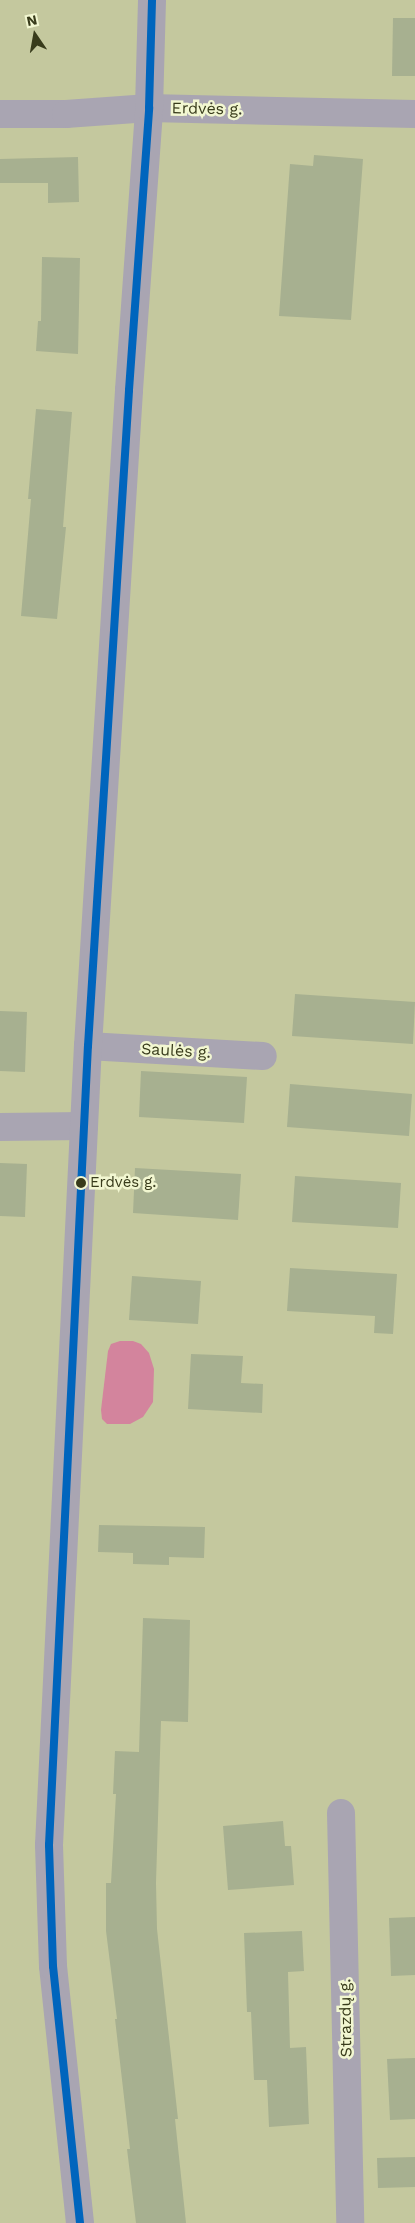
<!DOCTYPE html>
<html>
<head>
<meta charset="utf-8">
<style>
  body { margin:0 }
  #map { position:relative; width:415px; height:2223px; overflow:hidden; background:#c4c89e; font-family:"Work Sans",sans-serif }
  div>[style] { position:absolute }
  .water>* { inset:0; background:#d3849d }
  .building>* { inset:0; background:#a7b090 }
  .minor>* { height:28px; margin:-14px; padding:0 14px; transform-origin:14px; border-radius:14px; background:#a9a5b2 }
  .bus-1>* { height:8px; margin:-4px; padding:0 4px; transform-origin:4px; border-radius:4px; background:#0065bd }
  .dots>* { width:14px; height:14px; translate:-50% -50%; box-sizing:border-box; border:2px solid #f2f7d1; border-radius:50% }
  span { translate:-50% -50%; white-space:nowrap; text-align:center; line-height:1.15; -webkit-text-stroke:5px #f2f7d1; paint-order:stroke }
  .bus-label { font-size:15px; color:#383b1b }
  .left { translate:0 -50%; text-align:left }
  .street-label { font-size:16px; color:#383b1b }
  .north { position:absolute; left:10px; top:10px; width:50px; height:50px; -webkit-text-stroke:4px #f2f7d1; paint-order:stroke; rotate:348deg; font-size:14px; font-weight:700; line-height:20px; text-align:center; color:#383b1b }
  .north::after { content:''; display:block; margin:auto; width:18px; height:22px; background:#383b1b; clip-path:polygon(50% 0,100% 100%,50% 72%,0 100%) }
</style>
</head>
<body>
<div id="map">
  <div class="water">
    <div style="clip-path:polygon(120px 1341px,133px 1341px,141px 1344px,149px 1353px,154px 1369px,153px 1402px,143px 1417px,130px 1424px,107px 1424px,102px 1419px,101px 1410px,108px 1351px,111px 1344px)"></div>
  </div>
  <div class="building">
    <div style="clip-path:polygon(393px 18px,415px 18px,415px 76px,392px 76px)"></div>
    <div style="clip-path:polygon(314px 155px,363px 159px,351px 320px,279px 316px,290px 164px,313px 166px)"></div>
    <div style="clip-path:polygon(78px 157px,79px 202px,48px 203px,48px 183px,0 183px,0 159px)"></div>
    <div style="clip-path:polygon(42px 257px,80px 258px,78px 354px,36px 351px,38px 321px,41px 321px)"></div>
    <div style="clip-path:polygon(36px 409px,72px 412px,63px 527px,66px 527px,57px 619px,21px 616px,31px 499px,28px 499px)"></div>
    <div style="clip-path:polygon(295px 994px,415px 1002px,413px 1044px,292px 1036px)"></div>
    <div style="clip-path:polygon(0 1011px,27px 1012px,25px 1072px,0 1071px)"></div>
    <div style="clip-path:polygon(141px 1071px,247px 1077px,244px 1123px,139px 1117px)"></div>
    <div style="clip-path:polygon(290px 1084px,412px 1094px,409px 1136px,287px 1127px)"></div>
    <div style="clip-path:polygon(0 1163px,27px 1164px,25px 1217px,0 1216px)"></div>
    <div style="clip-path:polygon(135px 1168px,241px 1174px,238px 1220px,133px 1213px)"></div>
    <div style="clip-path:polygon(295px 1176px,401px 1183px,398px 1228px,292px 1222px)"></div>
    <div style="clip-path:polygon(290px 1268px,397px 1274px,393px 1334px,374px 1333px,375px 1316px,287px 1311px)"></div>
    <div style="clip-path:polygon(132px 1276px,201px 1281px,198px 1324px,129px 1320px)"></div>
    <div style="clip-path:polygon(191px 1354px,243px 1356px,241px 1383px,263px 1384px,262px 1413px,188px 1409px)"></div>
    <div style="clip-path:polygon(99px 1525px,205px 1527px,204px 1558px,169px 1557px,169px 1565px,133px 1564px,133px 1553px,98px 1552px)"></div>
    <div style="clip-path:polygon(143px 1618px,190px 1620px,188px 1722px,161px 1721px,156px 1883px,157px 1929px,178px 2119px,175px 2119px,186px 2223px,136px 2223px,127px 2149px,130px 2149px,115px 2019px,117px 2019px,106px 1931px,106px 1883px,111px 1883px,116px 1794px,113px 1794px,115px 1751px,139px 1752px)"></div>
    <div style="clip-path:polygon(283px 1821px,285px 1846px,291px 1846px,294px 1885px,228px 1890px,223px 1826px)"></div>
    <div style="clip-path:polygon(415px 1917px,415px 1975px,391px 1976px,389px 1918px)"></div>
    <div style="clip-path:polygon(302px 1931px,304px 1971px,288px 1972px,290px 2048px,306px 2047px,309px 2124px,269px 2127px,267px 2080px,254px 2080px,251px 2012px,247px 2012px,244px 1933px)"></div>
    <div style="clip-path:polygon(415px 2058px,415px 2119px,390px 2120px,387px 2059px)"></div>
    <div style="clip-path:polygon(415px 2157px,415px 2187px,378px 2188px,377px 2158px)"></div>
  </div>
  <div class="minor">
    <div style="left:0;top:114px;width:66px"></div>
    <div style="left:66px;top:114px;width:83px;rotate:-4.1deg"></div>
    <div style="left:149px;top:108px;width:266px;rotate:1.3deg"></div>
    <div style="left:88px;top:1046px;width:175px;rotate:3.3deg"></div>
    <div style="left:0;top:1127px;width:84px;rotate:-0.7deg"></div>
    <div style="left:341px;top:1813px;width:410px;rotate:88.7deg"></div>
    <div style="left:80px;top:2223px;width:258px;rotate:-96deg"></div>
    <div style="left:53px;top:1966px;width:121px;rotate:-91.9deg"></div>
    <div style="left:49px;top:1845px;width:800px;rotate:-87.21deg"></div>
    <div style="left:88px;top:1046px;width:657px;rotate:-86.42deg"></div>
    <div style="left:129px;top:390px;width:283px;rotate:-85.9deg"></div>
    <div style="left:149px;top:108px;width:108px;rotate:-88.4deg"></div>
  </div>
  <div class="bus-1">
    <div style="left:80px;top:2223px;width:258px;rotate:-96deg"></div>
    <div style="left:53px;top:1966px;width:121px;rotate:-91.9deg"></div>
    <div style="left:49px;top:1845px;width:800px;rotate:-87.21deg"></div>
    <div style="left:88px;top:1046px;width:657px;rotate:-86.42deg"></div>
    <div style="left:129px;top:390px;width:283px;rotate:-85.9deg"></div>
    <div style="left:149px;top:108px;width:108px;rotate:-88.4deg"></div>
  </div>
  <div class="dots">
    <div style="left:81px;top:1183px;background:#383b1b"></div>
  </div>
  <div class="bus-label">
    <span class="left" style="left:90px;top:1183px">Erdvės g.</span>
  </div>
  <div class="street-label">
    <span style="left:207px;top:109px;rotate:1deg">Erdvės g.</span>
    <span style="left:176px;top:1051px;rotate:3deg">Saulės g.</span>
    <span style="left:346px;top:2018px;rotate:-91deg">Strazdų g.</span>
  </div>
  <div class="north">N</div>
</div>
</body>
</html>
